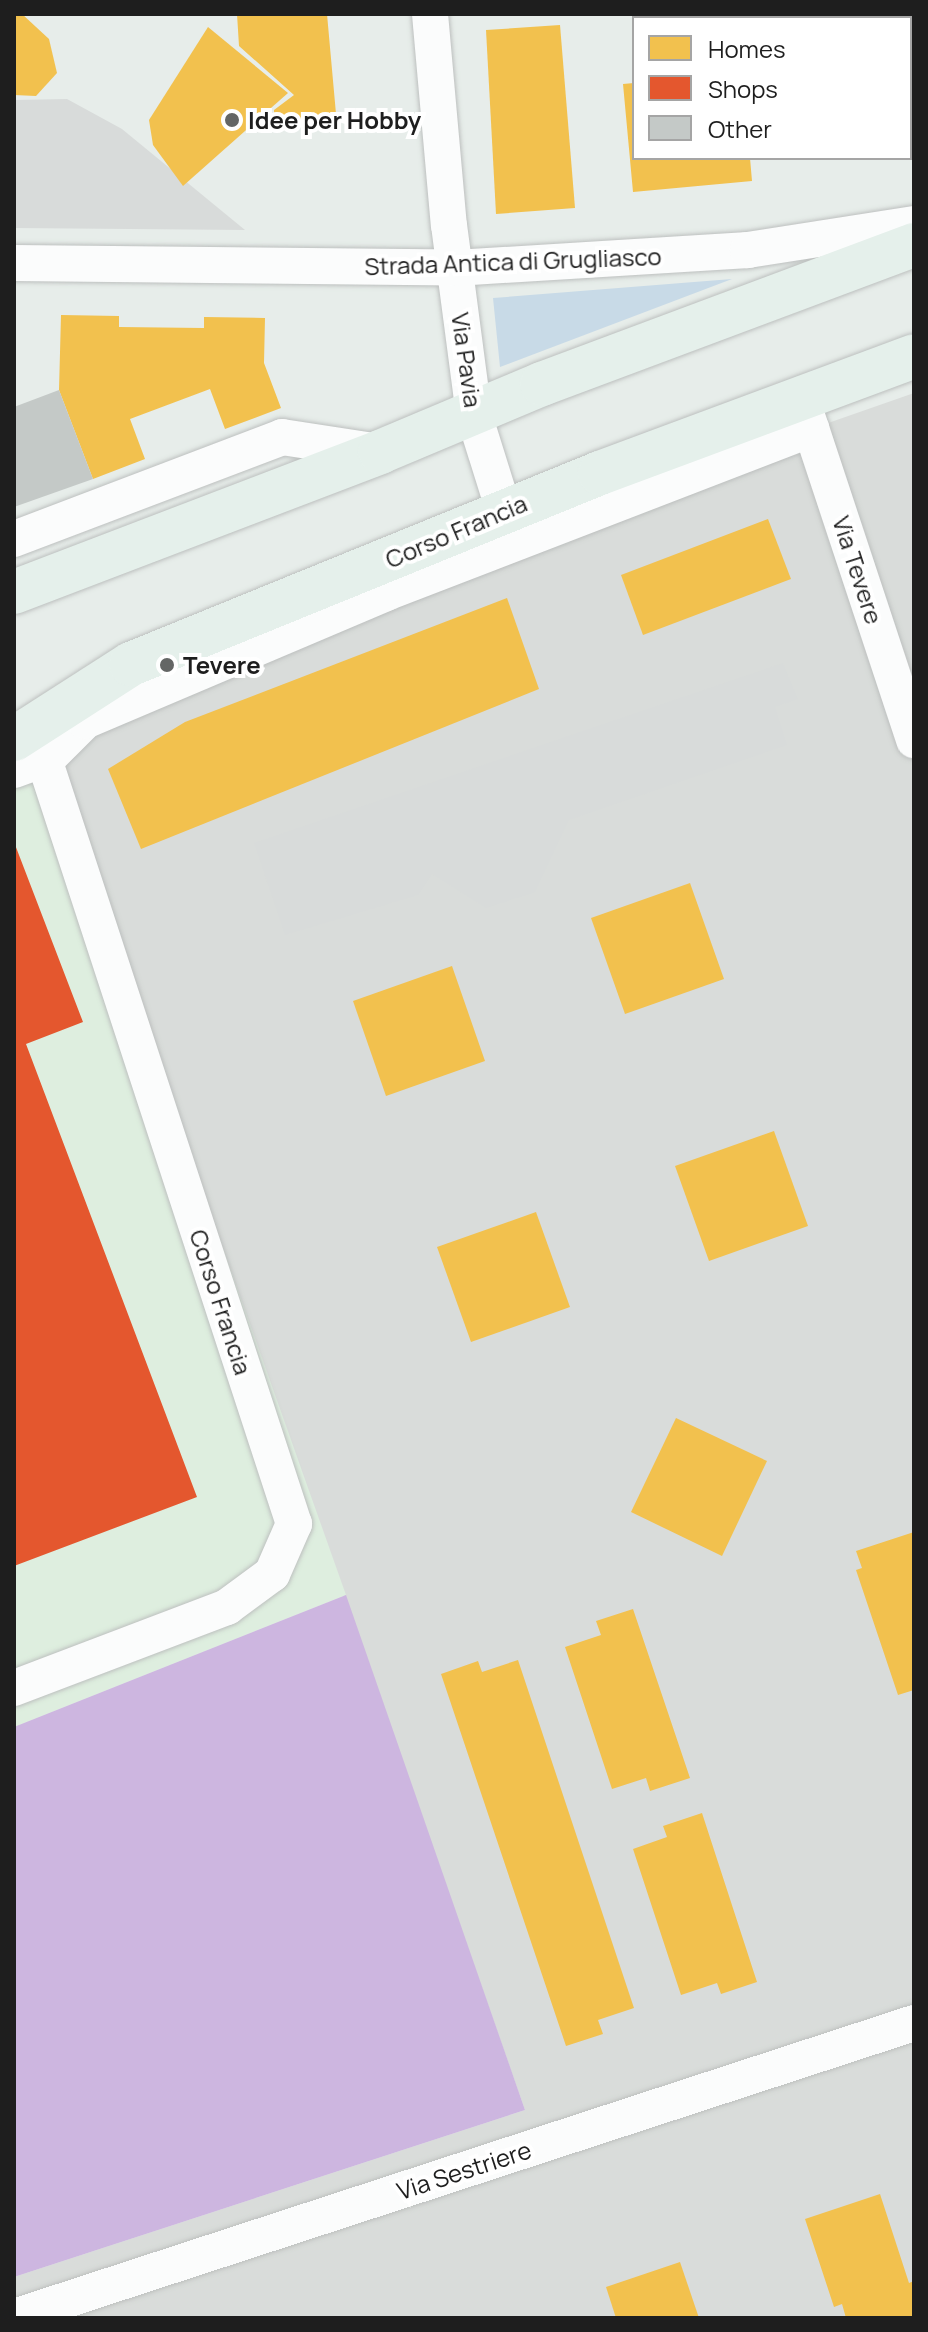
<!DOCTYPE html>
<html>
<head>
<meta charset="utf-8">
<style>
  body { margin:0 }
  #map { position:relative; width:928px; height:2332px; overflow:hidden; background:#e7edea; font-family:Manrope,sans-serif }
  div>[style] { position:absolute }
  .residential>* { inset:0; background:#d9dcda }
  .commercial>* { inset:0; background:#deeedf }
  .religious>* { inset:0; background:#d8dbda }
  .grass>* { inset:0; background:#c8dae7 }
  .pitch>* { inset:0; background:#cdb6e0 }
  .homes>* { inset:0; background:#f2c14e }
  .shops>* { inset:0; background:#e4572e }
  .building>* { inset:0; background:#c4c9c7 }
  .roads { filter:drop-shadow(0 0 2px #bdc0bf) drop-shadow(0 0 2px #bdc0bf) }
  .street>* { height:36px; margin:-18px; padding:0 18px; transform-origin:18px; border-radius:18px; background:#fbfcfc }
  .primary>* { height:44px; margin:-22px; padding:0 22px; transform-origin:22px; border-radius:22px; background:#e5f0eb }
  .dots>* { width:22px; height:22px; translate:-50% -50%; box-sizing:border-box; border:4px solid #fff; border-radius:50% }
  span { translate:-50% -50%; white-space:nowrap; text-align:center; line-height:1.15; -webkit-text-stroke:8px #fff; paint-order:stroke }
  .poi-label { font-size:24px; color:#1e1e1e; font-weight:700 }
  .left { translate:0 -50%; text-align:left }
  .street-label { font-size:24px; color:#1e1e1e }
  .frame { position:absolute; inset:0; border:16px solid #1e1e1e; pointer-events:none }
  .legend { position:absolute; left:632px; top:16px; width:280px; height:144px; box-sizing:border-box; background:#fff; border:2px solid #a5a5a5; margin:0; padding:10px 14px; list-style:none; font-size:24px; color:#1e1e1e }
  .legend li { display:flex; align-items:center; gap:16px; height:40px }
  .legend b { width:40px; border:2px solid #a5a5a5 }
</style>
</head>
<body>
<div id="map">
  <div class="residential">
    <div style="clip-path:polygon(914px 393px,914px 2318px,14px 2318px,14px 2277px,525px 2110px,49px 757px,85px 721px,811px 429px)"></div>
  </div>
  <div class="commercial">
    <div style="clip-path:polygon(49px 757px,346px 1595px,14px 1727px,14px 770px)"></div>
  </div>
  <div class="religious">
    <div style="clip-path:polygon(67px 99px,122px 129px,245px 230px,14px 228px,14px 100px)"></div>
    <div style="clip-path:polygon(783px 663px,798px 699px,775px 707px,787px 745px,569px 820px,535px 892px,486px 908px,432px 874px,418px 895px,285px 935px,254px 843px)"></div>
  </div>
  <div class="grass">
    <div style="clip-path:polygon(732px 279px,500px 367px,493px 298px)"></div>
  </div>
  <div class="pitch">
    <div style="clip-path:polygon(346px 1595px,525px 2110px,14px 2277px,14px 1727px)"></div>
  </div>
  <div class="homes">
    <div style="clip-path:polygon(14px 14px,22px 14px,49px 39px,57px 73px,36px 96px,14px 95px)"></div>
    <div style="clip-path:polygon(237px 14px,327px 14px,337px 125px,274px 125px,274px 110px,294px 95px,239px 46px)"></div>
    <div style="clip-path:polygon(560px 25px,575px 208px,496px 214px,486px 30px)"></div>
    <div style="clip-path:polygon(208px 27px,288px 93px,183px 186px,153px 145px,149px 120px)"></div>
    <div style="clip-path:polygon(634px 83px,634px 158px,750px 158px,752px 181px,633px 192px,623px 84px)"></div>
    <div style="clip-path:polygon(61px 315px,119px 316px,119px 327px,204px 328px,204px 317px,265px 318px,264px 363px,281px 408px,225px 429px,210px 389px,130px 419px,145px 459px,93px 479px,59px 390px)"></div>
    <div style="clip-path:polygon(768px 519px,791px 579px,643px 635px,621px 575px)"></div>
    <div style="clip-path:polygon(507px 598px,539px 689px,141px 849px,108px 769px,185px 722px)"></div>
    <div style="clip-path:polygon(690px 883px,724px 979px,625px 1014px,591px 918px)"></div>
    <div style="clip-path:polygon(452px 966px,485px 1061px,386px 1096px,353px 1001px)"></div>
    <div style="clip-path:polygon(774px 1131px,808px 1226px,709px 1261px,675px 1166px)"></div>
    <div style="clip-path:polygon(536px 1212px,570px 1307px,471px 1342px,437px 1247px)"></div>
    <div style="clip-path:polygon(676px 1418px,767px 1461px,722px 1556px,631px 1512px)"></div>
    <div style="clip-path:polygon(914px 1532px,914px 1690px,898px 1695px,856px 1570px,862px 1568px,856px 1551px)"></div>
    <div style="clip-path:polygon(633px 1609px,690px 1778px,650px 1791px,646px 1778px,612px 1789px,565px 1647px,601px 1635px,596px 1621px)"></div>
    <div style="clip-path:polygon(518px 1660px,634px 2008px,598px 2020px,603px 2034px,566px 2046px,441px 1674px,478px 1661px,482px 1672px)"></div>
    <div style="clip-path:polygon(702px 1813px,757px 1982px,721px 1994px,717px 1983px,681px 1995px,633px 1849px,667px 1837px,663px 1826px)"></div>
    <div style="clip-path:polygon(880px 2194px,909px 2283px,914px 2281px,914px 2318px,846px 2318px,842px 2304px,834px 2307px,805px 2219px)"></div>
    <div style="clip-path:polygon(680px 2262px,699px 2318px,616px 2318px,606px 2287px)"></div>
  </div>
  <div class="shops">
    <div style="clip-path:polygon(14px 842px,83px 1022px,26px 1044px,197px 1497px,14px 1566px)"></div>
  </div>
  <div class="building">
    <div style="clip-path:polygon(59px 390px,93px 479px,14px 507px,14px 407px)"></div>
  </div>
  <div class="roads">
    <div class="street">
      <div style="left:430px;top:14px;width:212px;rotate:84.9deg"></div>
      <div style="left:449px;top:225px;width:192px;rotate:82.5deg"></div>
      <div style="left:474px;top:415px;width:101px;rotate:72.6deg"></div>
      <div style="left:14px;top:263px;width:441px;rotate:0.6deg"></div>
      <div style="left:455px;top:268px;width:294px;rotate:-3.5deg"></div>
      <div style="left:748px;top:250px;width:168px;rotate:-8.9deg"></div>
      <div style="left:804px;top:407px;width:351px;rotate:71.7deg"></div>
      <div style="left:14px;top:539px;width:287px;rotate:-20.8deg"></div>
      <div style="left:282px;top:437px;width:99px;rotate:8.7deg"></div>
      <div style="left:14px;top:770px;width:37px;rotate:-20deg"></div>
      <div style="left:49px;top:757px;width:51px;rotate:-45deg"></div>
      <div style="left:85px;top:721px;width:327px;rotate:-23deg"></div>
      <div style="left:386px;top:593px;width:456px;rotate:-21.1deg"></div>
      <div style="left:14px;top:1688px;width:228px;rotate:-20.8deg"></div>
      <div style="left:227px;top:1607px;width:56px;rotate:-36.3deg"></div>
      <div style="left:272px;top:1574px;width:55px;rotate:-66.3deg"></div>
      <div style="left:294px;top:1524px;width:805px;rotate:-108.1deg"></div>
      <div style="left:14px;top:2317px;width:947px;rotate:-18.09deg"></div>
    </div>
    <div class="primary">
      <div style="left:14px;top:592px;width:392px;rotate:-20.9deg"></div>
      <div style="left:380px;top:452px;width:176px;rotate:-22.8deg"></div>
      <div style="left:542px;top:384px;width:397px;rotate:-20.5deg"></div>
      <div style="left:14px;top:739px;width:139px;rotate:-32.7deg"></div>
      <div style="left:131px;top:664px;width:506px;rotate:-22.16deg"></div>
      <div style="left:600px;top:473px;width:335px;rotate:-20.4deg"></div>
    </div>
  </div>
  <div class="dots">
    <div style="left:232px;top:120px;background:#646665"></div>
    <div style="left:167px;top:665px;background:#646665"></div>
  </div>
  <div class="poi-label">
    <span class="left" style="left:248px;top:120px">Idee per Hobby</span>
    <span class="left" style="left:183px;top:665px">Tevere</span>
  </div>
  <div class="street-label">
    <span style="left:513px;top:261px;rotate:-2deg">Strada Antica di Grugliasco</span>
    <span style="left:467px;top:360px;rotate:82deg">Via Pavia</span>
    <span style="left:456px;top:531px;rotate:-23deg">Corso Francia</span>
    <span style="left:858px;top:570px;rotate:72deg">Via Tevere</span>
    <span style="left:221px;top:1302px;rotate:72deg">Corso Francia</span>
    <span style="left:464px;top:2170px;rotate:-18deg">Via Sestriere</span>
  </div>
  <div class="frame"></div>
  <ul class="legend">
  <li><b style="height:22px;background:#f2c14e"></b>Homes</li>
  <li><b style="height:22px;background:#e4572e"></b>Shops</li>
  <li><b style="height:22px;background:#c4c9c7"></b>Other</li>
  </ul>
</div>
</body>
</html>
